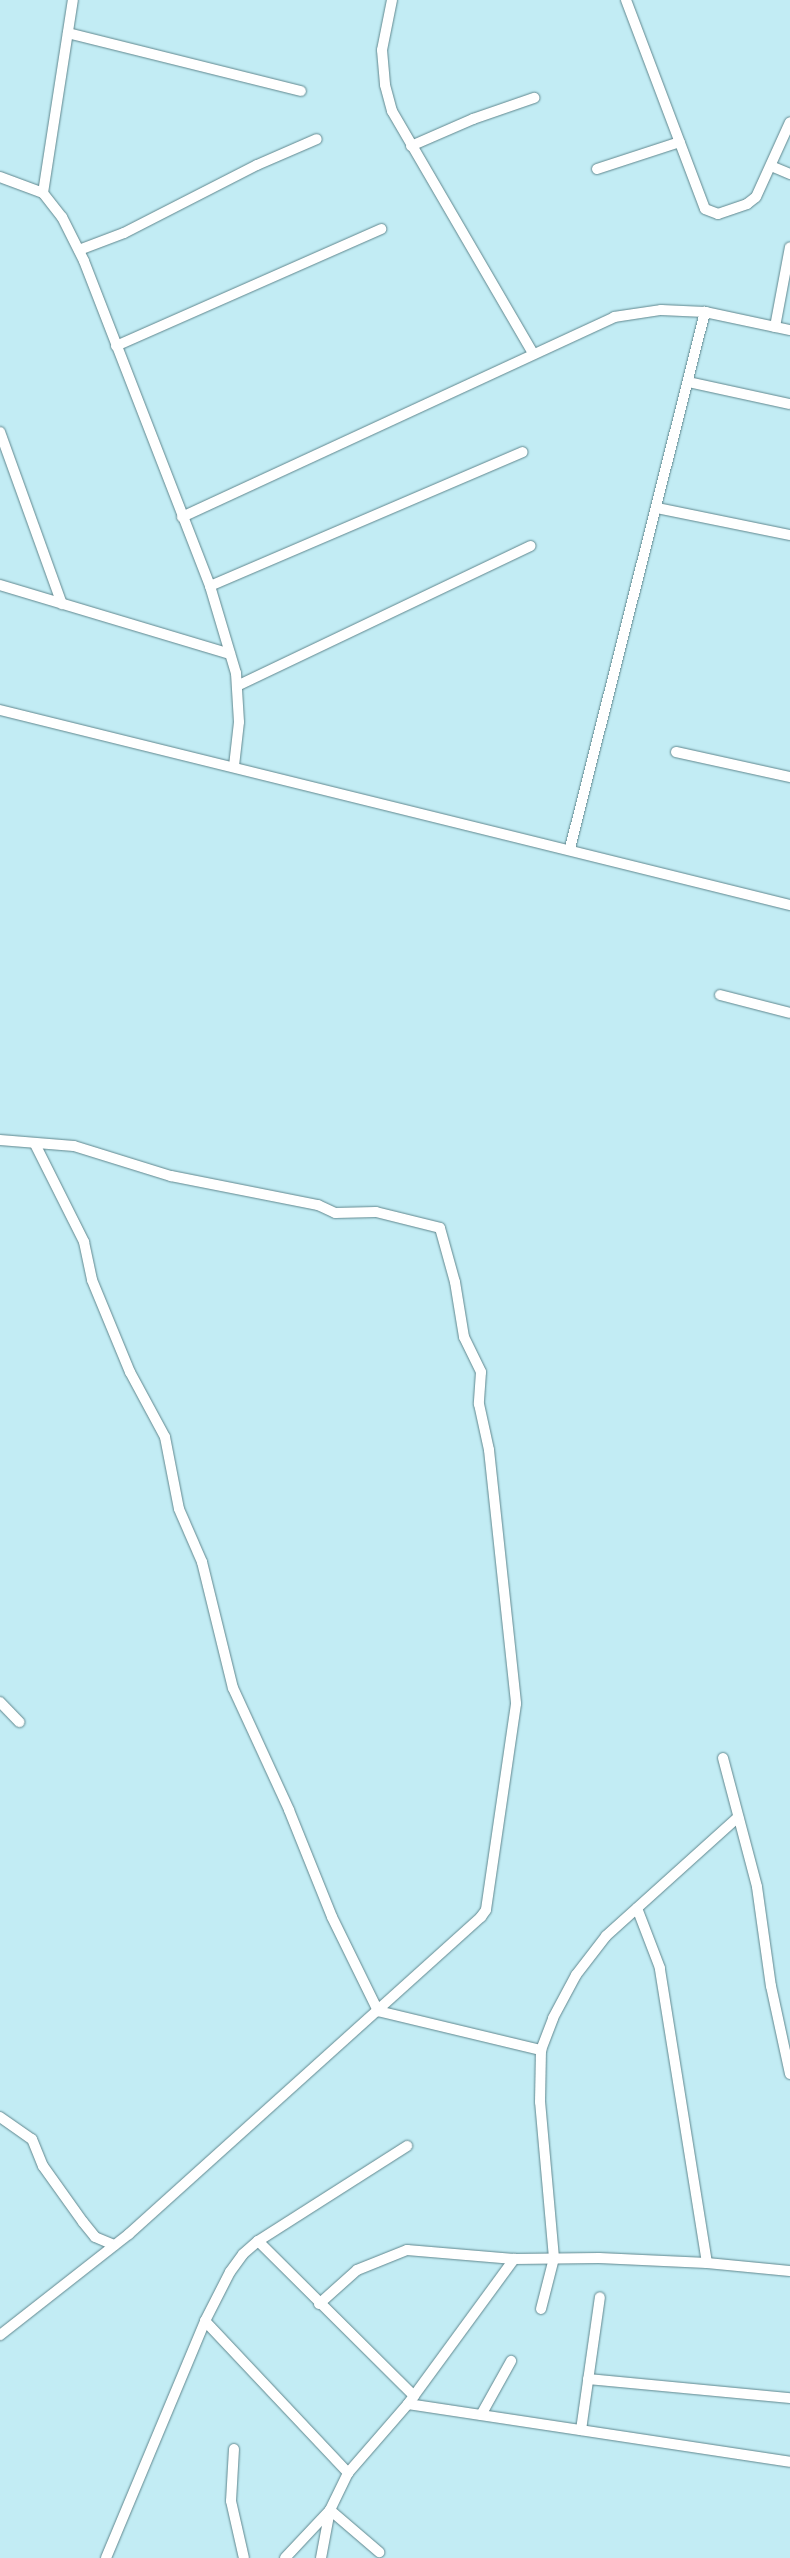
<!DOCTYPE html>
<html>
<head>
<meta charset="utf-8">
<style>
  body { margin:0 }
  #map { position:relative; width:790px; height:2558px; overflow:hidden; background:#c2ecf4; font-family:"Asap Condensed",sans-serif }
  div>[style] { position:absolute }
  .roads { filter:drop-shadow(0 0 1px #60878e) drop-shadow(0 0 1px #60878e) }
  .minor>* { height:10px; margin:-5px; padding:0 5px; transform-origin:5px; border-radius:5px; background:#fff }
  span { translate:-50% -50%; white-space:nowrap; text-align:center; line-height:1.15; -webkit-text-stroke:4px #fff; paint-order:stroke }
</style>
</head>
<body>
<div id="map">
  <div class="roads">
    <div class="minor">
      <div style="left:392px;top:0;width:51px;rotate:101.3deg"></div>
      <div style="left:382px;top:50px;width:35px;rotate:85deg"></div>
      <div style="left:385px;top:85px;width:27px;rotate:75deg"></div>
      <div style="left:392px;top:111px;width:280px;rotate:59.8deg"></div>
      <div style="left:626px;top:0;width:223px;rotate:69.3deg"></div>
      <div style="left:705px;top:209px;width:14px;rotate:21deg"></div>
      <div style="left:718px;top:214px;width:31px;rotate:-19deg"></div>
      <div style="left:747px;top:204px;width:11px;rotate:-38deg"></div>
      <div style="left:756px;top:197px;width:82px;rotate:-65.6deg"></div>
      <div style="left:68px;top:33px;width:240px;rotate:14deg"></div>
      <div style="left:411px;top:146px;width:68px;rotate:-23.5deg"></div>
      <div style="left:473px;top:119px;width:65px;rotate:-19deg"></div>
      <div style="left:771px;top:166px;width:21px;rotate:23deg"></div>
      <div style="left:597px;top:169px;width:87px;rotate:-18deg"></div>
      <div style="left:0;top:177px;width:46px;rotate:20.4deg"></div>
      <div style="left:43px;top:193px;width:31px;rotate:52deg"></div>
      <div style="left:62px;top:217px;width:49px;rotate:63.4deg"></div>
      <div style="left:84px;top:261px;width:349px;rotate:68.8deg"></div>
      <div style="left:210px;top:586px;width:91px;rotate:73.4deg"></div>
      <div style="left:236px;top:673px;width:49px;rotate:86.5deg"></div>
      <div style="left:239px;top:722px;width:44px;rotate:96.5deg"></div>
      <div style="left:43px;top:193px;width:195px;rotate:-81.2deg"></div>
      <div style="left:79px;top:250px;width:48px;rotate:-20.7deg"></div>
      <div style="left:124px;top:233px;width:149px;rotate:-27.1deg"></div>
      <div style="left:257px;top:165px;width:65px;rotate:-23.4deg"></div>
      <div style="left:775px;top:327px;width:81px;rotate:-79.4deg"></div>
      <div style="left:116px;top:346px;width:290px;rotate:-23.8deg"></div>
      <div style="left:688px;top:382px;width:104px;rotate:12.2deg"></div>
      <div style="left:0;top:432px;width:183px;rotate:70.2deg"></div>
      <div style="left:657px;top:508px;width:136px;rotate:11.5deg"></div>
      <div style="left:182px;top:517px;width:476px;rotate:-24.8deg"></div>
      <div style="left:614px;top:317px;width:48px;rotate:-8.5deg"></div>
      <div style="left:661px;top:310px;width:44px;rotate:2.6deg"></div>
      <div style="left:705px;top:312px;width:87px;rotate:12deg"></div>
      <div style="left:0;top:585px;width:240px;rotate:16.7deg"></div>
      <div style="left:210px;top:586px;width:340px;rotate:-23.2deg"></div>
      <div style="left:239px;top:685px;width:323px;rotate:-25.5deg"></div>
      <div style="left:0;top:710px;width:814px;rotate:13.87deg"></div>
      <div style="left:676px;top:752px;width:117px;rotate:12.4deg"></div>
      <div style="left:570px;top:848px;width:553px;rotate:-75.86deg"></div>
      <div style="left:720px;top:995px;width:72px;rotate:14.4deg"></div>
      <div style="left:0;top:1140px;width:74px;rotate:4.6deg"></div>
      <div style="left:74px;top:1146px;width:102px;rotate:17.2deg"></div>
      <div style="left:171px;top:1176px;width:150px;rotate:11.2deg"></div>
      <div style="left:318px;top:1205px;width:19px;rotate:25deg"></div>
      <div style="left:335px;top:1213px;width:41px;rotate:-1.4deg"></div>
      <div style="left:376px;top:1212px;width:66px;rotate:14deg"></div>
      <div style="left:440px;top:1228px;width:56px;rotate:74.5deg"></div>
      <div style="left:455px;top:1282px;width:56px;rotate:80.7deg"></div>
      <div style="left:464px;top:1337px;width:39px;rotate:64deg"></div>
      <div style="left:481px;top:1372px;width:32px;rotate:94deg"></div>
      <div style="left:479px;top:1404px;width:47px;rotate:77.7deg"></div>
      <div style="left:489px;top:1450px;width:255px;rotate:83.9deg"></div>
      <div style="left:516px;top:1704px;width:208px;rotate:98.3deg"></div>
      <div style="left:486px;top:1910px;width:9px;rotate:126deg"></div>
      <div style="left:481px;top:1917px;width:474px;rotate:138deg"></div>
      <div style="left:129px;top:2234px;width:164px;rotate:141.9deg"></div>
      <div style="left:35px;top:1144px;width:110px;rotate:63.4deg"></div>
      <div style="left:84px;top:1242px;width:39px;rotate:78deg"></div>
      <div style="left:92px;top:1280px;width:100px;rotate:67.6deg"></div>
      <div style="left:130px;top:1372px;width:74px;rotate:61.7deg"></div>
      <div style="left:165px;top:1437px;width:73px;rotate:79deg"></div>
      <div style="left:179px;top:1509px;width:58px;rotate:66.5deg"></div>
      <div style="left:202px;top:1562px;width:130px;rotate:76.2deg"></div>
      <div style="left:233px;top:1688px;width:134px;rotate:65.3deg"></div>
      <div style="left:289px;top:1810px;width:115px;rotate:68.1deg"></div>
      <div style="left:332px;top:1917px;width:105px;rotate:63.9deg"></div>
      <div style="left:378px;top:2011px;width:168px;rotate:13.5deg"></div>
      <div style="left:0;top:1702px;width:28px;rotate:46deg"></div>
      <div style="left:723px;top:1758px;width:133px;rotate:75.2deg"></div>
      <div style="left:757px;top:1887px;width:100px;rotate:82deg"></div>
      <div style="left:771px;top:1986px;width:90px;rotate:77.8deg"></div>
      <div style="left:0;top:2117px;width:39px;rotate:35deg"></div>
      <div style="left:32px;top:2139px;width:29px;rotate:68deg"></div>
      <div style="left:43px;top:2166px;width:69px;rotate:54.5deg"></div>
      <div style="left:83px;top:2222px;width:19px;rotate:51deg"></div>
      <div style="left:95px;top:2237px;width:21px;rotate:23deg"></div>
      <div style="left:258px;top:2241px;width:220px;rotate:44.8deg"></div>
      <div style="left:707px;top:2263px;width:83px;rotate:5.5deg"></div>
      <div style="left:319px;top:2304px;width:51px;rotate:-41.8deg"></div>
      <div style="left:357px;top:2270px;width:54px;rotate:-21.8deg"></div>
      <div style="left:407px;top:2250px;width:107px;rotate:4.8deg"></div>
      <div style="left:514px;top:2259px;width:85px;rotate:-0.7deg"></div>
      <div style="left:599px;top:2258px;width:108px;rotate:2.7deg"></div>
      <div style="left:707px;top:2263px;width:299px;rotate:-99.1deg"></div>
      <div style="left:660px;top:1968px;width:64px;rotate:-111deg"></div>
      <div style="left:541px;top:2309px;width:53px;rotate:-75.7deg"></div>
      <div style="left:554px;top:2258px;width:157px;rotate:-95.1deg"></div>
      <div style="left:540px;top:2102px;width:52px;rotate:-88.9deg"></div>
      <div style="left:541px;top:2050px;width:34px;rotate:-69deg"></div>
      <div style="left:553px;top:2018px;width:49px;rotate:-61.9deg"></div>
      <div style="left:576px;top:1975px;width:49px;rotate:-52.4deg"></div>
      <div style="left:606px;top:1936px;width:178px;rotate:-42deg"></div>
      <div style="left:205px;top:2321px;width:209px;rotate:46.7deg"></div>
      <div style="left:588px;top:2379px;width:203px;rotate:5.4deg"></div>
      <div style="left:408px;top:2404px;width:386px;rotate:8.6deg"></div>
      <div style="left:481px;top:2415px;width:62px;rotate:-60.9deg"></div>
      <div style="left:581px;top:2430px;width:134px;rotate:-81.9deg"></div>
      <div style="left:234px;top:2449px;width:52px;rotate:93.3deg"></div>
      <div style="left:231px;top:2501px;width:58px;rotate:77.2deg"></div>
      <div style="left:106px;top:2558px;width:257px;rotate:-67.3deg"></div>
      <div style="left:205px;top:2321px;width:55px;rotate:-63deg"></div>
      <div style="left:230px;top:2272px;width:22px;rotate:-54deg"></div>
      <div style="left:243px;top:2254px;width:20px;rotate:-41deg"></div>
      <div style="left:258px;top:2241px;width:177px;rotate:-32.5deg"></div>
      <div style="left:285px;top:2558px;width:66px;rotate:-46.8deg"></div>
      <div style="left:330px;top:2510px;width:41px;rotate:-64.1deg"></div>
      <div style="left:348px;top:2473px;width:91px;rotate:-49deg"></div>
      <div style="left:408px;top:2404px;width:180px;rotate:-53.8deg"></div>
      <div style="left:321px;top:2558px;width:49px;rotate:-79.4deg"></div>
      <div style="left:330px;top:2510px;width:65px;rotate:40.6deg"></div>
    </div>
  </div>
</div>
</body>
</html>
